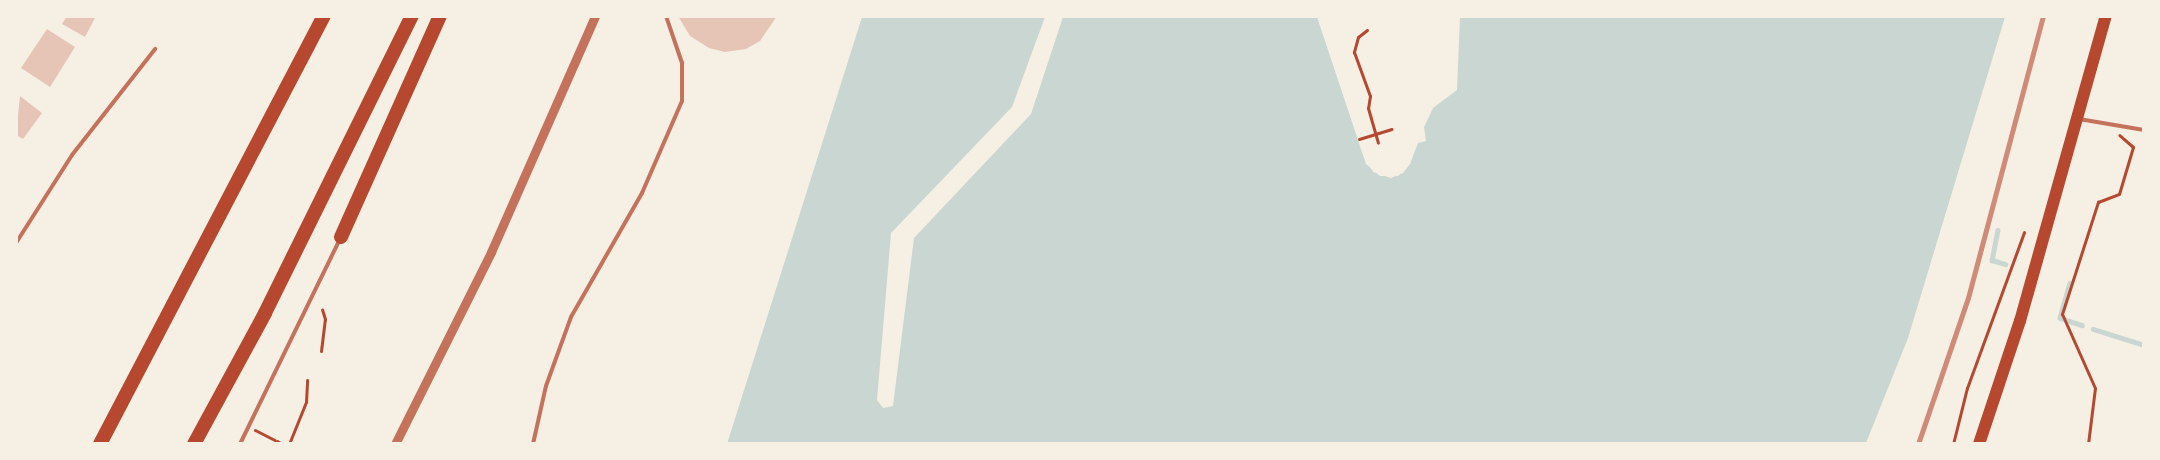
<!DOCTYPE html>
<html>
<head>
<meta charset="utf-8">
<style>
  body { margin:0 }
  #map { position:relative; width:2160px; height:460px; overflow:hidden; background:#f6efe4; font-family:Arial,sans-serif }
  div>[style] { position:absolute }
  .water>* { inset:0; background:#c9d6d2 }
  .pier>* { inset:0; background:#f6efe4 }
  .stream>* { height:4.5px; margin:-2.25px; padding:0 2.25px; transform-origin:2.25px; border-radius:2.25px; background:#c9d6d2 }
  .building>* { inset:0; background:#e6c5b7 }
  .path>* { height:3px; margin:-1.5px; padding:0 1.5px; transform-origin:1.5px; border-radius:1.5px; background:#b5482f }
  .service>* { height:4px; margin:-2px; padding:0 2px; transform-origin:2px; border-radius:2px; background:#c5725c }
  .tertiary>* { height:9px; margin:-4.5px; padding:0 4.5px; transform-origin:4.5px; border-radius:4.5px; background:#c5725c }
  .trunk>* { height:12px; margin:-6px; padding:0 6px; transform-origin:6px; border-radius:6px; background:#b5482f }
  .motorway>* { height:14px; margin:-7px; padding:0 7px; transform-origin:7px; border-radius:7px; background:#b5482f }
  .rail>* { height:4.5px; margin:-2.25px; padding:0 2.25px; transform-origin:2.25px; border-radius:2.25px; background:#cf8b77 }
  span { translate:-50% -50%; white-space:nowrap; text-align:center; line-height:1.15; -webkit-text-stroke:6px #f6efe4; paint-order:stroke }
  .frame { position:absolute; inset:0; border:18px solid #f6efe4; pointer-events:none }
</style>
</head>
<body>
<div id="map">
  <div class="water">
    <div style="clip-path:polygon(862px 17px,1317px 17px,1366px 164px,1380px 176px,1398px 176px,1410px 164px,1418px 143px,1426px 141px,1424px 127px,1433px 108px,1457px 90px,1460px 17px,2005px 17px,1908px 338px,1866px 443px,727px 444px)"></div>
  </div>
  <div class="pier">
    <div style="clip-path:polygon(1045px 17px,1063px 17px,1031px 114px,914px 238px,893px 406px,883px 408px,877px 400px,891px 233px,1012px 107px)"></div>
    <div style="clip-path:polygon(1414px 145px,1410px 164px,1403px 173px,1391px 178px,1373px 172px,1359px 146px,1375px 170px,1391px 175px,1401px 171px)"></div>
  </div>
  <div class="stream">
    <div style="left:1998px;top:230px;width:31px;rotate:101deg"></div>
    <div style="left:1992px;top:260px;width:14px;rotate:17deg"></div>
    <div style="left:2070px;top:283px;width:36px;rotate:106deg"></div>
    <div style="left:2060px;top:318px;width:23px;rotate:18deg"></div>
    <div style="left:2093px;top:329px;width:53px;rotate:17.4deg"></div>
  </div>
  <div class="building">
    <div style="clip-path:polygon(67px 16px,96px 16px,85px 37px,62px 24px)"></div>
    <div style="clip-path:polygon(678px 16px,777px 16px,760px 41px,746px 49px,725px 52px,709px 48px,690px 36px)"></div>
    <div style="clip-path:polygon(47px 29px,75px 47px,50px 87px,21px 68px)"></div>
    <div style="clip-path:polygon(20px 96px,42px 113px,23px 139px,16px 135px)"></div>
  </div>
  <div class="path">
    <div style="left:1367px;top:30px;width:11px;rotate:142deg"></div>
    <div style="left:1358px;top:37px;width:16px;rotate:105deg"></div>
    <div style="left:1354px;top:52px;width:47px;rotate:70deg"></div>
    <div style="left:1370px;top:96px;width:12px;rotate:99deg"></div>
    <div style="left:1368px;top:108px;width:36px;rotate:74deg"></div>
    <div style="left:1359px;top:139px;width:34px;rotate:-17deg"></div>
    <div style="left:321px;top:351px;width:32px;rotate:-83deg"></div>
    <div style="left:325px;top:319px;width:10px;rotate:-107deg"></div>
    <div style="left:255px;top:430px;width:22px;rotate:27deg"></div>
    <div style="left:277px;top:441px;width:6px;rotate:31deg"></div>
    <div style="left:289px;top:444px;width:45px;rotate:-68deg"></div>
    <div style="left:306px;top:402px;width:22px;rotate:-87deg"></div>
    <div style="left:1953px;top:444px;width:58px;rotate:-76deg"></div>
    <div style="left:1967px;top:388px;width:166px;rotate:-69.9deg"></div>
    <div style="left:2088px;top:444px;width:56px;rotate:-82.9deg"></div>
    <div style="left:2095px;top:388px;width:81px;rotate:-114deg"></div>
    <div style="left:2062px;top:314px;width:118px;rotate:-72.2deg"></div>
    <div style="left:2098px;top:202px;width:22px;rotate:-21deg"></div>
    <div style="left:2119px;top:194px;width:49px;rotate:-73.4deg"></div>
    <div style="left:2133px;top:147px;width:18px;rotate:-139deg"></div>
  </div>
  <div class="service">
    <div style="left:2079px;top:119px;width:66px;rotate:9.6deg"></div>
    <div style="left:16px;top:243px;width:104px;rotate:-57.5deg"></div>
    <div style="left:72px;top:155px;width:135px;rotate:-51.9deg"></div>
    <div style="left:240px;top:444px;width:228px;rotate:-64deg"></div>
    <div style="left:533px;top:444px;width:59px;rotate:-77.4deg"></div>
    <div style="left:546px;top:386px;width:73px;rotate:-70.1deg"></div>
    <div style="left:571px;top:317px;width:143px;rotate:-60.2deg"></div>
    <div style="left:642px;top:193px;width:100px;rotate:-66.5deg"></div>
    <div style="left:682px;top:101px;width:38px;rotate:-90deg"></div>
    <div style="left:682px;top:63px;width:50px;rotate:-108.8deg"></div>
  </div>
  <div class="tertiary">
    <div style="left:395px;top:444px;width:215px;rotate:-63.4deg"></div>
    <div style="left:491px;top:252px;width:258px;rotate:-66.2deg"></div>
  </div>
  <div class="trunk">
    <div style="left:1979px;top:444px;width:130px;rotate:-71.6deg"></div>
    <div style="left:2020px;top:321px;width:317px;rotate:-74.3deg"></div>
  </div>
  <div class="motorway">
    <div style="left:341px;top:237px;width:242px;rotate:-65.9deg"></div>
    <div style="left:100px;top:444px;width:483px;rotate:-62.4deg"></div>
    <div style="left:194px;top:444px;width:149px;rotate:-61.5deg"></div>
    <div style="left:265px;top:313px;width:331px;rotate:-63.7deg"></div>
  </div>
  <div class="rail">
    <div style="left:1918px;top:444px;width:154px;rotate:-71.1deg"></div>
    <div style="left:1968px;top:298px;width:292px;rotate:-75.1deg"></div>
  </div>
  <div class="frame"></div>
</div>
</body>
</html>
